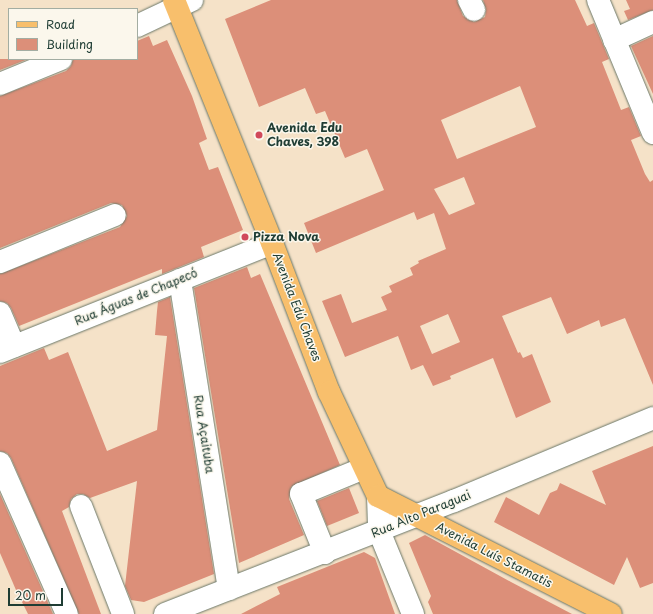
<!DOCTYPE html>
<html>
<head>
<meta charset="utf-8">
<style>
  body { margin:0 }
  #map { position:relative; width:653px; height:614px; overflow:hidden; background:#f5e2c8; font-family:"Playpen Sans",sans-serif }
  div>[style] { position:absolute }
  .building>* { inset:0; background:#dc8f79 }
  .roads { filter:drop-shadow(0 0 1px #6a7768) drop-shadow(0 0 1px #6a7768) }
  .minor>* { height:22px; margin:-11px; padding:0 11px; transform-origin:11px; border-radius:11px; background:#fff }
  .major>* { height:22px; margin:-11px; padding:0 11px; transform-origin:11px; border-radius:11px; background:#f8bf6c }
  .dots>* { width:11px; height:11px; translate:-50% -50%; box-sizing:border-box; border:2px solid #fbf7ec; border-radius:50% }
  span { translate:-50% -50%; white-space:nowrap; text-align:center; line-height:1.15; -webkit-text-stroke:3px #fbf7ec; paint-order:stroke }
  .poi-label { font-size:12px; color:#1f3d34; font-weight:700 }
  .left { translate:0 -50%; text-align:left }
  .street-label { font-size:12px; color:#1f3d34 }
  .legend { position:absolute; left:8px; top:8px; width:130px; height:52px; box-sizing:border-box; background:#fbf7ec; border:1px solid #a3ada2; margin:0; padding:5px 7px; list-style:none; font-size:12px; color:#1f3d34 }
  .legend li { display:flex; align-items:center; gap:8px; height:20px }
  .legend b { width:20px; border:1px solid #a3ada2 }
  .scale { position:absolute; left:8px; top:588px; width:55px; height:18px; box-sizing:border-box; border:2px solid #1f3d34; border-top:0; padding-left:5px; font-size:12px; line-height:14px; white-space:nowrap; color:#1f3d34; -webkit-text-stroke:3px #fbf7ec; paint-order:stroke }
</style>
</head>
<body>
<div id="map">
  <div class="building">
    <div style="clip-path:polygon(evenodd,271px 0,457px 0,463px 16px,474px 22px,485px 17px,486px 10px,483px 0,575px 0,587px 26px,594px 23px,609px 59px,602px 62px,621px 110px,629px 107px,641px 136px,631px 140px,645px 174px,650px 182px,653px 180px,653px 385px,625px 318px,601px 327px,599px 320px,567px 334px,551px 297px,502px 316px,518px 353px,520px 352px,523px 358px,532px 354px,551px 402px,516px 418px,493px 358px,450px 376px,451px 379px,433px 386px,423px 365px,411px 370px,398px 336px,345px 357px,322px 301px,341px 294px,352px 323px,387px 310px,381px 297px,392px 292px,389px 286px,413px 275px,410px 268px,419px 263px,418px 261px,446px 249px,434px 213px,417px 220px,414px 212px,316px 253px,304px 223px,384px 190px,367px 149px,345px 158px,325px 111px,316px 114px,305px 88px,259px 107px,225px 19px,271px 0,520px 86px,536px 127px,457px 159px,441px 120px,520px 86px,271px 0,464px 177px,475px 204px,449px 215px,434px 189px,464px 177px,271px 0,448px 314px,460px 342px,432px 354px,420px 326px,448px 314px)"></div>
    <div style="clip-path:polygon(626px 0,653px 0,653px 10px,628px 20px,624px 11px,630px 9px)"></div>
    <div style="clip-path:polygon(149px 36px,153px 46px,167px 40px,192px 96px,207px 139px,199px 143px,209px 170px,218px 167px,243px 230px,201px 247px,204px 257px,162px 274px,162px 269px,144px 276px,19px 326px,11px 308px,7px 303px,0 301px,0 274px,120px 227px,127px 216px,122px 205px,111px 203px,0 248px,0 96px,66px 71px,71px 66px,73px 59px,137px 59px,137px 41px)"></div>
    <div style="clip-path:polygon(653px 36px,653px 94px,631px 46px)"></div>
    <div style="clip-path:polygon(0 59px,28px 59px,0 70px)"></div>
    <div style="clip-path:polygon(247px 267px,251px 278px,260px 274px,340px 465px,291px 487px,289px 499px,304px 535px,239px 563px,194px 288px)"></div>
    <div style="clip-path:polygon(170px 297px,214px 574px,144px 602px,131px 600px,125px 586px,137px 481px,90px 498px,83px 494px,77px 494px,71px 499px,69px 507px,62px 511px,101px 614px,79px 614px,11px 458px,7px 453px,0 451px,0 366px,44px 348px,49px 360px,68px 352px,107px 451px,157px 430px,167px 336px,155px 335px,157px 311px,158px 302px)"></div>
    <div style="clip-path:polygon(653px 446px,653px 583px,640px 588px,627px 557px,614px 585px,494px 522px,506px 497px,539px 515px,550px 493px,557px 490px,560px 483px,606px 505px,592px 471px)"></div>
    <div style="clip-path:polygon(349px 488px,359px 513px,327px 526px,317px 501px)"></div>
    <div style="clip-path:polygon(0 494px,53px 614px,28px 614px,16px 590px,0 553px)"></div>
    <div style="clip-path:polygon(425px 535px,511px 582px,572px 614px,433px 614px,428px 602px,431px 596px,409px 543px)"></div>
    <div style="clip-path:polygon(364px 552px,375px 558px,395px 614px,241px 614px,280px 594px,277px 587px)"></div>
  </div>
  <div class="roads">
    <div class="minor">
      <div style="left:469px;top:0;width:11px;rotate:63deg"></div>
      <div style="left:598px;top:0;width:144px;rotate:67.5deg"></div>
      <div style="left:137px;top:26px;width:61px;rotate:-25.3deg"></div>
      <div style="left:614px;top:40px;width:43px;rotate:-24.8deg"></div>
      <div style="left:0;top:84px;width:66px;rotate:-22.3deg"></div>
      <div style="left:0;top:262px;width:124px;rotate:-22.2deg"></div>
      <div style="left:180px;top:280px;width:313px;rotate:81deg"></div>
      <div style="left:0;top:313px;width:36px;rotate:67deg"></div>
      <div style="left:0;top:352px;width:293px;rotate:-21.8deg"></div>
      <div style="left:0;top:463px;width:165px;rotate:66.1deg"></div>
      <div style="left:378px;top:496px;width:35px;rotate:88deg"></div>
      <div style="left:379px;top:531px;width:90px;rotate:67.7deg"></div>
      <div style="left:81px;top:506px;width:116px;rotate:68.7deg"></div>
      <div style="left:325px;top:553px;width:64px;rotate:-112.1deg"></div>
      <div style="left:301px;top:494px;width:68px;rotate:-22.4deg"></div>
      <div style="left:165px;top:614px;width:310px;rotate:-21.4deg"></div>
      <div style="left:454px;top:501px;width:216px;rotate:-22.6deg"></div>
    </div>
    <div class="major">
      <div style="left:174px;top:0;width:262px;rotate:68deg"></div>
      <div style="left:272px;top:243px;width:160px;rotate:69.1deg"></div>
      <div style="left:329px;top:392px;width:115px;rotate:64.8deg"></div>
      <div style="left:378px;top:496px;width:261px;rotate:26.9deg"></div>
    </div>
  </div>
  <div class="dots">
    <div style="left:259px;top:135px;background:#d1495b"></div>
    <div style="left:245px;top:237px;background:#d1495b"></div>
  </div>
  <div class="poi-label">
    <span class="left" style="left:267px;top:135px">Avenida Edu<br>Chaves, 398</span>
    <span class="left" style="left:253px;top:237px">Pizza Nova</span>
  </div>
  <div class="street-label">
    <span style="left:136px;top:297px;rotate:-22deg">Rua Águas de Chapecó</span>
    <span style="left:297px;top:307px;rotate:69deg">Avenida Edú Chaves</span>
    <span style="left:204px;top:434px;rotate:81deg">Rua Açaituba</span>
    <span style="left:421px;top:514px;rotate:-22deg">Rua Alto Paraguai</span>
    <span style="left:494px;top:555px;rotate:27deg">Avenida Luís Stamatis</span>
  </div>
  <ul class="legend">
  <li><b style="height:5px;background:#f8bf6c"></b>Road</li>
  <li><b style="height:11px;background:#dc8f79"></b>Building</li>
  </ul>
  <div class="scale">20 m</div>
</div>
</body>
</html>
